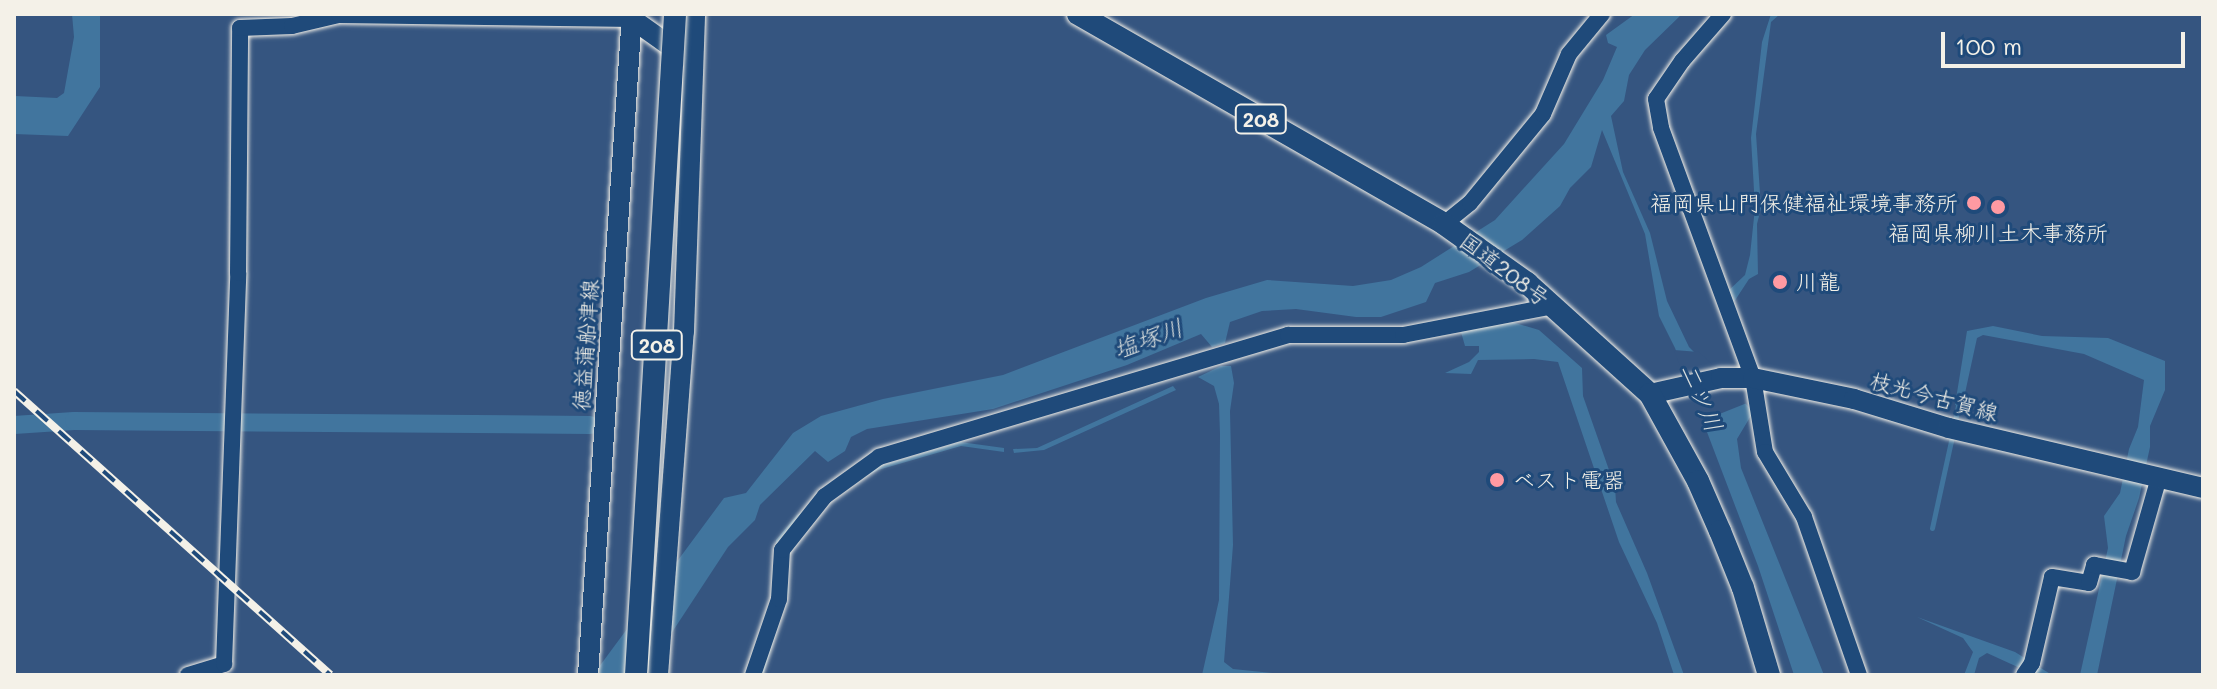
<!DOCTYPE html>
<html>
<head>
<meta charset="utf-8">
<style>
  body { margin:0 }
  #map { position:relative; width:2217px; height:689px; overflow:hidden; background:#355580; font-family:Mali,"Klee One",sans-serif }
  div>[style] { position:absolute }
  .water>* { inset:0; background:#41759e }
  .pier>* { inset:0; background:#355580 }
  .stream>* { height:5px; margin:-2.5px; padding:0 2.5px; transform-origin:2.5px; border-radius:2.5px; background:#41759e }
  .canal>* { height:18px; margin:-9px; padding:0 9px; transform-origin:9px; border-radius:9px; background:#41759e }
  .roads { filter:drop-shadow(0 0 2px #f4f1e8) drop-shadow(0 0 2px #f4f1e8) }
  .minor>* { height:16px; margin:-8px; padding:0 8px; transform-origin:8px; border-radius:8px; background:#1f4a7a }
  .major>* { height:20px; margin:-10px; padding:0 10px; transform-origin:10px; border-radius:10px; background:#1f4a7a }
  .highway>* { height:22px; margin:-11px; padding:0 11px; transform-origin:11px; border-radius:11px; background:#1f4a7a }
  .rail>* { height:8px; margin-top:-4px; transform-origin:0; background:repeating-linear-gradient(90deg,#1f4a7a 0 15px,#f4f1e8 0 30px); box-sizing:border-box; border-block:2px solid #f4f1e8 }
  .bridges { filter:drop-shadow(0 0 2px #f4f1e8) drop-shadow(0 0 2px #f4f1e8) }
  .highway-bridge>* { height:22px; margin:-11px; padding:0 11px; transform-origin:11px; border-radius:11px; background:#1f4a7a }
  .dots>* { width:22px; height:22px; translate:-50% -50%; box-sizing:border-box; border:4px solid #1f4a7a; border-radius:50% }
  span { translate:-50% -50%; white-space:nowrap; text-align:center; line-height:1.15; -webkit-text-stroke:6px #1f4a7a; paint-order:stroke }
  .shield-label span { padding:2px 6px; background:#1f4a7a; border:2px solid; border-radius:6px; -webkit-text-stroke-width:0 }
  .shield-label { font-size:20px; color:#f4f1e8; font-weight:700 }
  .poi-label { font-size:22px; color:#f4f1e8 }
  .right { translate:-100% -50%; text-align:right }
  .left { translate:0 -50%; text-align:left }
  .street-label { font-size:22px; color:#f4f1e8 }
  .water-label { font-size:24px; color:#d9dedd; font-style:italic }
  .frame { position:absolute; inset:0; border:16px solid #f4f1e8; pointer-events:none }
  .scale { position:absolute; left:1941px; top:32px; width:244px; height:36px; box-sizing:border-box; border:4px solid #f4f1e8; border-top:0; padding-left:10px; font-size:24px; line-height:28px; white-space:nowrap; color:#f4f1e8; -webkit-text-stroke:6px #1f4a7a; paint-order:stroke }
</style>
</head>
<body>
<div id="map">
  <div class="water">
    <div style="clip-path:polygon(72px 14px,100px 14px,100px 87px,68px 136px,14px 134px,15px 96px,57px 98px,64px 93px,74px 37px)"></div>
    <div style="clip-path:polygon(1635px 14px,1682px 14px,1645px 50px,1629px 75px,1624px 101px,1611px 116px,1623px 172px,1650px 233px,1667px 301px,1689px 347px,1749px 407px,1752px 414px,1737px 439px,1741px 468px,1824px 675px,1794px 675px,1758px 566px,1675px 348px,1659px 316px,1645px 234px,1602px 130px,1591px 167px,1570px 188px,1560px 206px,1522px 240px,1469px 272px,1435px 283px,1426px 302px,1381px 317px,1356px 317px,1296px 309px,1262px 311px,1230px 322px,1225px 343px,1212px 347px,1201px 334px,1127px 365px,993px 409px,867px 429px,851px 437px,845px 451px,828px 462px,815px 451px,760px 505px,755px 520px,728px 547px,644px 675px,593px 675px,724px 498px,746px 493px,793px 433px,821px 416px,883px 399px,1003px 375px,1206px 298px,1267px 280px,1353px 286px,1391px 280px,1421px 267px,1495px 220px,1564px 144px,1603px 80px,1617px 47px,1608px 43px,1606px 35px)"></div>
    <div style="clip-path:polygon(1771px 14px,1780px 14px,1771px 22px,1756px 134px,1761px 208px,1757px 224px,1758px 274px,1749px 279px,1734px 302px,1749px 356px,1728px 291px,1745px 275px,1750px 255px,1755px 208px,1751px 138px,1762px 42px)"></div>
    <div style="clip-path:polygon(1512px 322px,1539px 330px,1582px 368px,1583px 396px,1615px 487px,1616px 502px,1647px 573px,1684px 675px,1674px 675px,1657px 623px,1619px 542px,1558px 362px,1534px 359px,1478px 360px,1471px 374px,1445px 373px,1469px 362px,1479px 352px,1479px 346px,1465px 346px,1461px 332px)"></div>
    <div style="clip-path:polygon(1993px 326px,2042px 336px,2108px 338px,2165px 361px,2165px 390px,2150px 426px,2150px 447px,2139px 498px,2126px 536px,2097px 675px,2080px 675px,2108px 548px,2104px 516px,2120px 493px,2129px 449px,2138px 427px,2144px 380px,2084px 354px,1983px 335px,1977px 338px,1962px 407px,1955px 405px,1967px 331px)"></div>
    <div style="clip-path:polygon(1221px 366px,1231px 366px,1234px 383px,1230px 411px,1233px 545px,1224px 662px,1233px 669px,1292px 675px,1202px 675px,1219px 600px,1220px 434px,1219px 404px,1214px 386px,1198px 377px)"></div>
    <div style="clip-path:polygon(1173px 386px,1176px 390px,1044px 450px,1014px 453px,1013px 449px,1037px 448px)"></div>
    <div style="clip-path:polygon(960px 442px,1004px 448px,1004px 452px,961px 446px,878px 470px,832px 495px,780px 541px,789px 591px,764px 673px,758px 675px,779px 609px,776px 540px,797px 515px,876px 467px)"></div>
    <div style="clip-path:polygon(1917px 617px,2015px 652px,2052px 675px,2035px 675px,1987px 653px,1979px 658px,1974px 675px,1964px 675px,1973px 652px,1963px 638px)"></div>
  </div>
  <div class="pier">
    <div style="clip-path:polygon(1674px 350px,1699px 352px,1743px 393px,1747px 403px,1712px 417px,1703px 427px)"></div>
  </div>
  <div class="stream">
    <div style="left:1954px;top:426px;width:26px;rotate:-79deg"></div>
    <div style="left:1932px;top:528px;width:94px;rotate:-77.7deg"></div>
  </div>
  <div class="canal">
    <div style="left:14px;top:425px;width:60px;rotate:-3.8deg"></div>
    <div style="left:74px;top:421px;width:516px;rotate:0.44deg"></div>
  </div>
  <div class="roads">
    <div class="minor">
      <div style="left:1723px;top:14px;width:62px;rotate:131.1deg"></div>
      <div style="left:1682px;top:61px;width:46px;rotate:124.4deg"></div>
      <div style="left:1656px;top:99px;width:29px;rotate:80deg"></div>
      <div style="left:1661px;top:128px;width:266px;rotate:69.8deg"></div>
      <div style="left:1753px;top:378px;width:75px;rotate:80.8deg"></div>
      <div style="left:1765px;top:452px;width:76px;rotate:59deg"></div>
      <div style="left:1804px;top:517px;width:167px;rotate:70.8deg"></div>
      <div style="left:1444px;top:224px;width:33px;rotate:-39deg"></div>
      <div style="left:1470px;top:203px;width:115px;rotate:-50.6deg"></div>
      <div style="left:1543px;top:114px;width:65px;rotate:-66.6deg"></div>
      <div style="left:1569px;top:54px;width:52px;rotate:-50.5deg"></div>
      <div style="left:188px;top:675px;width:38px;rotate:-17deg"></div>
      <div style="left:224px;top:664px;width:391px;rotate:-87.9deg"></div>
      <div style="left:238px;top:273px;width:245px;rotate:-89.5deg"></div>
      <div style="left:240px;top:28px;width:52px;rotate:-2.2deg"></div>
      <div style="left:292px;top:26px;width:48px;rotate:-13.2deg"></div>
      <div style="left:339px;top:15px;width:293px;rotate:0.8deg"></div>
      <div style="left:753px;top:675px;width:80px;rotate:-71.1deg"></div>
      <div style="left:779px;top:599px;width:49px;rotate:-86.5deg"></div>
      <div style="left:782px;top:550px;width:69px;rotate:-51.5deg"></div>
      <div style="left:825px;top:496px;width:67px;rotate:-35.8deg"></div>
      <div style="left:879px;top:457px;width:427px;rotate:-16.6deg"></div>
      <div style="left:1288px;top:335px;width:115px"></div>
      <div style="left:1403px;top:335px;width:154px;rotate:-10.9deg"></div>
      <div style="left:2024px;top:675px;width:14px;rotate:-56deg"></div>
      <div style="left:2032px;top:663px;width:88px;rotate:-76.9deg"></div>
      <div style="left:2052px;top:577px;width:37px;rotate:9deg"></div>
      <div style="left:2089px;top:583px;width:19px;rotate:-74deg"></div>
      <div style="left:2094px;top:565px;width:39px;rotate:10deg"></div>
      <div style="left:2132px;top:572px;width:99px;rotate:-74.1deg"></div>
    </div>
    <div class="major">
      <div style="left:632px;top:19px;width:64px;rotate:35.4deg"></div>
      <div style="left:1650px;top:394px;width:73px;rotate:-12.7deg"></div>
      <div style="left:1721px;top:378px;width:32px"></div>
      <div style="left:1753px;top:378px;width:103px;rotate:11.7deg"></div>
      <div style="left:1854px;top:399px;width:99px;rotate:17deg"></div>
      <div style="left:1949px;top:428px;width:261px;rotate:13.3deg"></div>
      <div style="left:588px;top:675px;width:662px;rotate:-86.19deg"></div>
      <div style="left:658px;top:675px;width:344px;rotate:-85.7deg"></div>
      <div style="left:684px;top:332px;width:318px;rotate:-88deg"></div>
    </div>
    <div class="highway">
      <div style="left:1078px;top:14px;width:422px;rotate:29.8deg"></div>
      <div style="left:1444px;top:224px;width:102px;rotate:35.4deg"></div>
      <div style="left:1527px;top:283px;width:166px;rotate:42.1deg"></div>
      <div style="left:1650px;top:394px;width:99px;rotate:61.1deg"></div>
      <div style="left:1698px;top:481px;width:55px;rotate:66.3deg"></div>
      <div style="left:1720px;top:531px;width:61px;rotate:68deg"></div>
      <div style="left:1743px;top:588px;width:91px;rotate:73.4deg"></div>
    </div>
  </div>
  <div class="rail">
    <div style="left:14px;top:391px;width:425px;rotate:41.9deg"></div>
  </div>
  <div class="bridges">
    <div class="highway-bridge">
      <div style="left:636px;top:675px;width:662px;rotate:-86.62deg"></div>
    </div>
  </div>
  <div class="dots">
    <div style="left:1974px;top:203px;background:#ff9aa2"></div>
    <div style="left:1998px;top:207px;background:#ff9aa2"></div>
    <div style="left:1780px;top:282px;background:#ff9aa2"></div>
    <div style="left:1497px;top:480px;background:#ff9aa2"></div>
  </div>
  <div class="shield-label">
    <span style="left:1261px;top:119px">208</span>
    <span style="left:657px;top:345px">208</span>
  </div>
  <div class="poi-label">
    <span class="right" style="left:1958px;top:203px">福岡県山門保健福祉環境事務所</span>
    <span style="left:1998px;top:233px">福岡県柳川土木事務所</span>
    <span class="left" style="left:1796px;top:282px">川龍</span>
    <span class="left" style="left:1513px;top:480px">ベスト電器</span>
  </div>
  <div class="street-label">
    <span style="left:1505px;top:269px;rotate:37deg">国道208号</span>
    <span style="left:585px;top:345px;rotate:-86deg">徳益蒲船津線</span>
    <span style="left:1934px;top:396px;rotate:15deg">枝光今古賀線</span>
  </div>
  <div class="water-label">
    <span style="left:1148px;top:338px;rotate:-20deg">塩塚川</span>
    <span style="left:1702px;top:397px;rotate:67deg">二ツ川</span>
  </div>
  <div class="frame"></div>
  <div class="scale">100 m</div>
</div>
</body>
</html>
